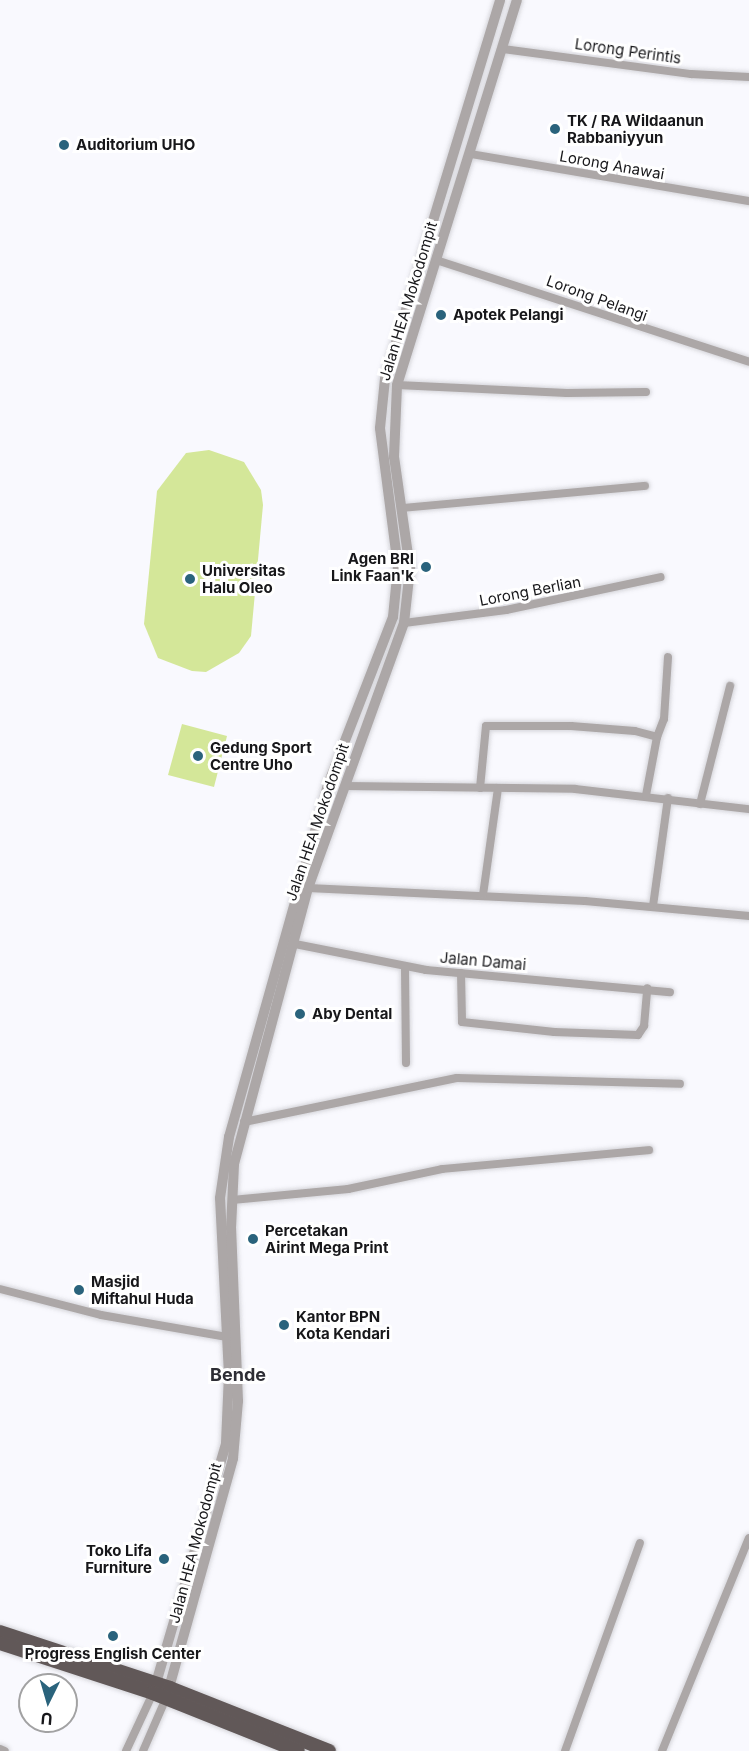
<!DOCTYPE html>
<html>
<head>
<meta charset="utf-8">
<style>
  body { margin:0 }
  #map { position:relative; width:749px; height:1751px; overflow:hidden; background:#f9f9fe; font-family:Inter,sans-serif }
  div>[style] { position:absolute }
  .green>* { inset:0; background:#d4e799 }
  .roads { filter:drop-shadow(0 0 2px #d5d5da) drop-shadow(0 0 2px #d5d5da) }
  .minor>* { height:8px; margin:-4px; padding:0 4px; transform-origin:4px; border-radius:4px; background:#aca7a7 }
  .tertiary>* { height:10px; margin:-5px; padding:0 5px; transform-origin:5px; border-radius:5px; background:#aca7a7 }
  .trunk>* { height:14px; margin:-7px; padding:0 7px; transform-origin:7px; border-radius:7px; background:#615858 }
  .dots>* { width:16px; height:16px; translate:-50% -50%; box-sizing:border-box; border:3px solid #fff; border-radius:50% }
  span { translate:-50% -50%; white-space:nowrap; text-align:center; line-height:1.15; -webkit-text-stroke:6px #fff; paint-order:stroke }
  .street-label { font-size:15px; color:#17171a }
  .poi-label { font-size:15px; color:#17171a; font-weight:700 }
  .left { translate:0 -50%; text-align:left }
  .right { translate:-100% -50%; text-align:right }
  .quarter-label { font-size:18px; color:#2d2d34; font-weight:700 }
  .north { position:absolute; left:18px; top:1673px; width:60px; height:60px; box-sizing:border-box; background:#fff; border:2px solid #a2a2a3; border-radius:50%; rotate:185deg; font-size:16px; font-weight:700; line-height:24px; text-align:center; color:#17171a }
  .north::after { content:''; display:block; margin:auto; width:21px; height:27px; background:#2a637c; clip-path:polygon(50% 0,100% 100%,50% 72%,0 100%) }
</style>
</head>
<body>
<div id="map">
  <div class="green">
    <div style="clip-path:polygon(209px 450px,244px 462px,261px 490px,263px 505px,251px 636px,239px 653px,206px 672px,192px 671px,158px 658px,144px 624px,157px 491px,186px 453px)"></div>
    <div style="clip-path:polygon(182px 724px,227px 736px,214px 787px,168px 775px)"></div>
  </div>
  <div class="roads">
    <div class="minor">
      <div style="left:503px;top:49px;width:190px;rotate:7.6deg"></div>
      <div style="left:691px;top:74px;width:58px;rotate:3deg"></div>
      <div style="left:471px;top:154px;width:282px;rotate:9.6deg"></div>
      <div style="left:436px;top:260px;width:329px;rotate:18deg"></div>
      <div style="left:397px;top:385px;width:170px;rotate:2.7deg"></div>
      <div style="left:567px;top:393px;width:79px;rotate:-0.7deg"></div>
      <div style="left:402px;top:508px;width:244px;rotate:-5.2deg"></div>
      <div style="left:404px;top:623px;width:103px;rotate:-7.3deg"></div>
      <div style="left:506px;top:610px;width:158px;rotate:-12deg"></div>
      <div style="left:657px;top:737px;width:19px;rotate:-69deg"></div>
      <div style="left:664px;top:719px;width:62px;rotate:-86.3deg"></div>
      <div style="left:345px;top:786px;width:230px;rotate:0.7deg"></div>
      <div style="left:575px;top:789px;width:175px;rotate:6.6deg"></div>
      <div style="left:480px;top:788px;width:62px;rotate:-84.5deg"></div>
      <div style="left:486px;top:726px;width:85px"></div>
      <div style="left:571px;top:726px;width:64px;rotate:4.5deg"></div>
      <div style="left:635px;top:731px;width:23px;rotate:15deg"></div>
      <div style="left:657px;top:737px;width:59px;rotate:100.7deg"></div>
      <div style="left:700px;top:804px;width:122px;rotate:-75.7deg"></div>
      <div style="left:308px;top:888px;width:277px;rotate:2.7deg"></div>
      <div style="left:585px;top:901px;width:165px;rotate:5.2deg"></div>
      <div style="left:483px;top:895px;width:108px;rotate:-82deg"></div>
      <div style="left:653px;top:906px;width:109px;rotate:-82.1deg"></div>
      <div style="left:295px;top:944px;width:134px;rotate:11.2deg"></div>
      <div style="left:426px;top:970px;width:245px;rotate:5.2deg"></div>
      <div style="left:405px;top:967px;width:96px;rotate:89.4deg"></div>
      <div style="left:461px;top:973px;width:49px;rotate:88.8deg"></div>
      <div style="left:462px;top:1022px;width:93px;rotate:6.2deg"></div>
      <div style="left:554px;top:1032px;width:84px;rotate:2deg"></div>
      <div style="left:638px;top:1035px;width:11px;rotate:-56deg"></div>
      <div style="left:644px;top:1026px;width:38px;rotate:-85deg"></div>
      <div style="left:244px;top:1122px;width:217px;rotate:-11.7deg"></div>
      <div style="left:457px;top:1078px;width:223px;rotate:1.5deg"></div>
      <div style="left:232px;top:1200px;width:117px;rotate:-5.4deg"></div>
      <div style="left:348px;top:1189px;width:96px;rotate:-12deg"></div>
      <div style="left:442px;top:1169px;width:208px;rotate:-5.2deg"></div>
      <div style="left:0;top:1289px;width:104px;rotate:14.4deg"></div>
      <div style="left:101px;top:1315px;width:128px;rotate:9.9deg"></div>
      <div style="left:0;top:1749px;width:5px;rotate:22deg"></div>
      <div style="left:126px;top:1751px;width:64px;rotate:-65deg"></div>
      <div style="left:143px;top:1751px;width:58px;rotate:-66.5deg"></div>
      <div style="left:565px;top:1751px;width:221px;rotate:-70.2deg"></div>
      <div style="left:662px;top:1751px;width:230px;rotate:-67.8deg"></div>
    </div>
    <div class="tertiary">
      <div style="left:154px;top:1690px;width:257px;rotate:-73.7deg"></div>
      <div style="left:226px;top:1443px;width:68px;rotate:-87.5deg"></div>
      <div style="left:229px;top:1375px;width:177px;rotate:-92.9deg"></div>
      <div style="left:220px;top:1198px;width:62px;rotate:-81.6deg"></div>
      <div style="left:229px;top:1137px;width:369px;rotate:-74.3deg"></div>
      <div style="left:329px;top:782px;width:177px;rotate:-68.8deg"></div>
      <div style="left:393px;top:617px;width:50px;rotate:-84.3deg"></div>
      <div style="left:398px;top:567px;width:140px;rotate:-97.4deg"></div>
      <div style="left:380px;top:428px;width:49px;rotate:-84.2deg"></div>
      <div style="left:385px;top:379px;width:396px;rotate:-73.1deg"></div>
      <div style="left:167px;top:1695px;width:246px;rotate:-74.4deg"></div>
      <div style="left:233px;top:1458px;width:57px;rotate:-85deg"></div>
      <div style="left:238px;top:1401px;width:173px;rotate:-92.3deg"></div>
      <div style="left:231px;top:1228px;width:64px;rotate:-87.3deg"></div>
      <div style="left:234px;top:1164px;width:286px;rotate:-75deg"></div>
      <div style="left:308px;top:888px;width:282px;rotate:-70.1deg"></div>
      <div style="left:404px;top:623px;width:54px;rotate:-83.7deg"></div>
      <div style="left:410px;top:569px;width:113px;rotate:-98.1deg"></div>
      <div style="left:394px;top:457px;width:72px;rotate:-87.6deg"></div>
      <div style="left:397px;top:385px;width:403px;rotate:-72.7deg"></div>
    </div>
    <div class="trunk">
      <div style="left:0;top:1632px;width:179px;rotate:18.2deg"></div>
      <div style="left:170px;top:1688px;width:171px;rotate:21.6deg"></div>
      <div style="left:0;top:1643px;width:161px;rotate:18.1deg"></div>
      <div style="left:153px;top:1693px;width:156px;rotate:21.8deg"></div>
    </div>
  </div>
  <div class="dots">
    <div style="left:555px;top:129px;background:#2a637c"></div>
    <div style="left:64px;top:145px;background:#2a637c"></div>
    <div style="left:441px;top:315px;background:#2a637c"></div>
    <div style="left:426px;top:567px;background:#2a637c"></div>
    <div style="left:190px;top:579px;background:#2a637c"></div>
    <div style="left:198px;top:756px;background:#2a637c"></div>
    <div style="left:300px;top:1014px;background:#2a637c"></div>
    <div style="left:253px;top:1239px;background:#2a637c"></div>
    <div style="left:79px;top:1290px;background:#2a637c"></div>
    <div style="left:284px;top:1325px;background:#2a637c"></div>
    <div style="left:164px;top:1559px;background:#2a637c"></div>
    <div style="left:113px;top:1636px;background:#2a637c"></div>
  </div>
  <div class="street-label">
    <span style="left:628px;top:51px;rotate:8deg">Lorong Perintis</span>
    <span style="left:612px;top:165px;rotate:10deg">Lorong Anawai</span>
    <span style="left:597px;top:298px;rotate:20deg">Lorong Pelangi</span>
    <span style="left:408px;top:301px;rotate:-73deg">Jalan HEA Mokodompit</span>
    <span style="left:530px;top:591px;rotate:-11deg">Lorong Berlian</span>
    <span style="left:317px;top:822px;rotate:-71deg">Jalan HEA Mokodompit</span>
    <span style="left:483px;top:961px;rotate:5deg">Jalan Damai</span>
    <span style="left:195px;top:1543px;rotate:-75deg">Jalan HEA Mokodompit</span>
  </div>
  <div class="poi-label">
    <span class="left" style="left:567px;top:129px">TK / RA Wildaanun<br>Rabbaniyyun</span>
    <span class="left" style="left:76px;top:145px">Auditorium UHO</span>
    <span class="left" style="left:453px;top:315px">Apotek Pelangi</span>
    <span class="right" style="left:414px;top:567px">Agen BRI<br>Link Faan'k</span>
    <span class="left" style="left:202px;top:579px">Universitas<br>Halu Oleo</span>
    <span class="left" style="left:210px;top:756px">Gedung Sport<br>Centre Uho</span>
    <span class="left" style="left:312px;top:1014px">Aby Dental</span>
    <span class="left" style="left:265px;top:1239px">Percetakan<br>Airint Mega Print</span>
    <span class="left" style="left:91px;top:1290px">Masjid<br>Miftahul Huda</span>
    <span class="left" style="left:296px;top:1325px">Kantor BPN<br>Kota Kendari</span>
    <span class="right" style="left:152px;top:1559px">Toko Lifa<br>Furniture</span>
    <span style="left:113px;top:1654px">Progress English Center</span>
  </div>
  <div class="quarter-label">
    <span style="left:238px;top:1375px">Bende</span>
  </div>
  <div class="north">U</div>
</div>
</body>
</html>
